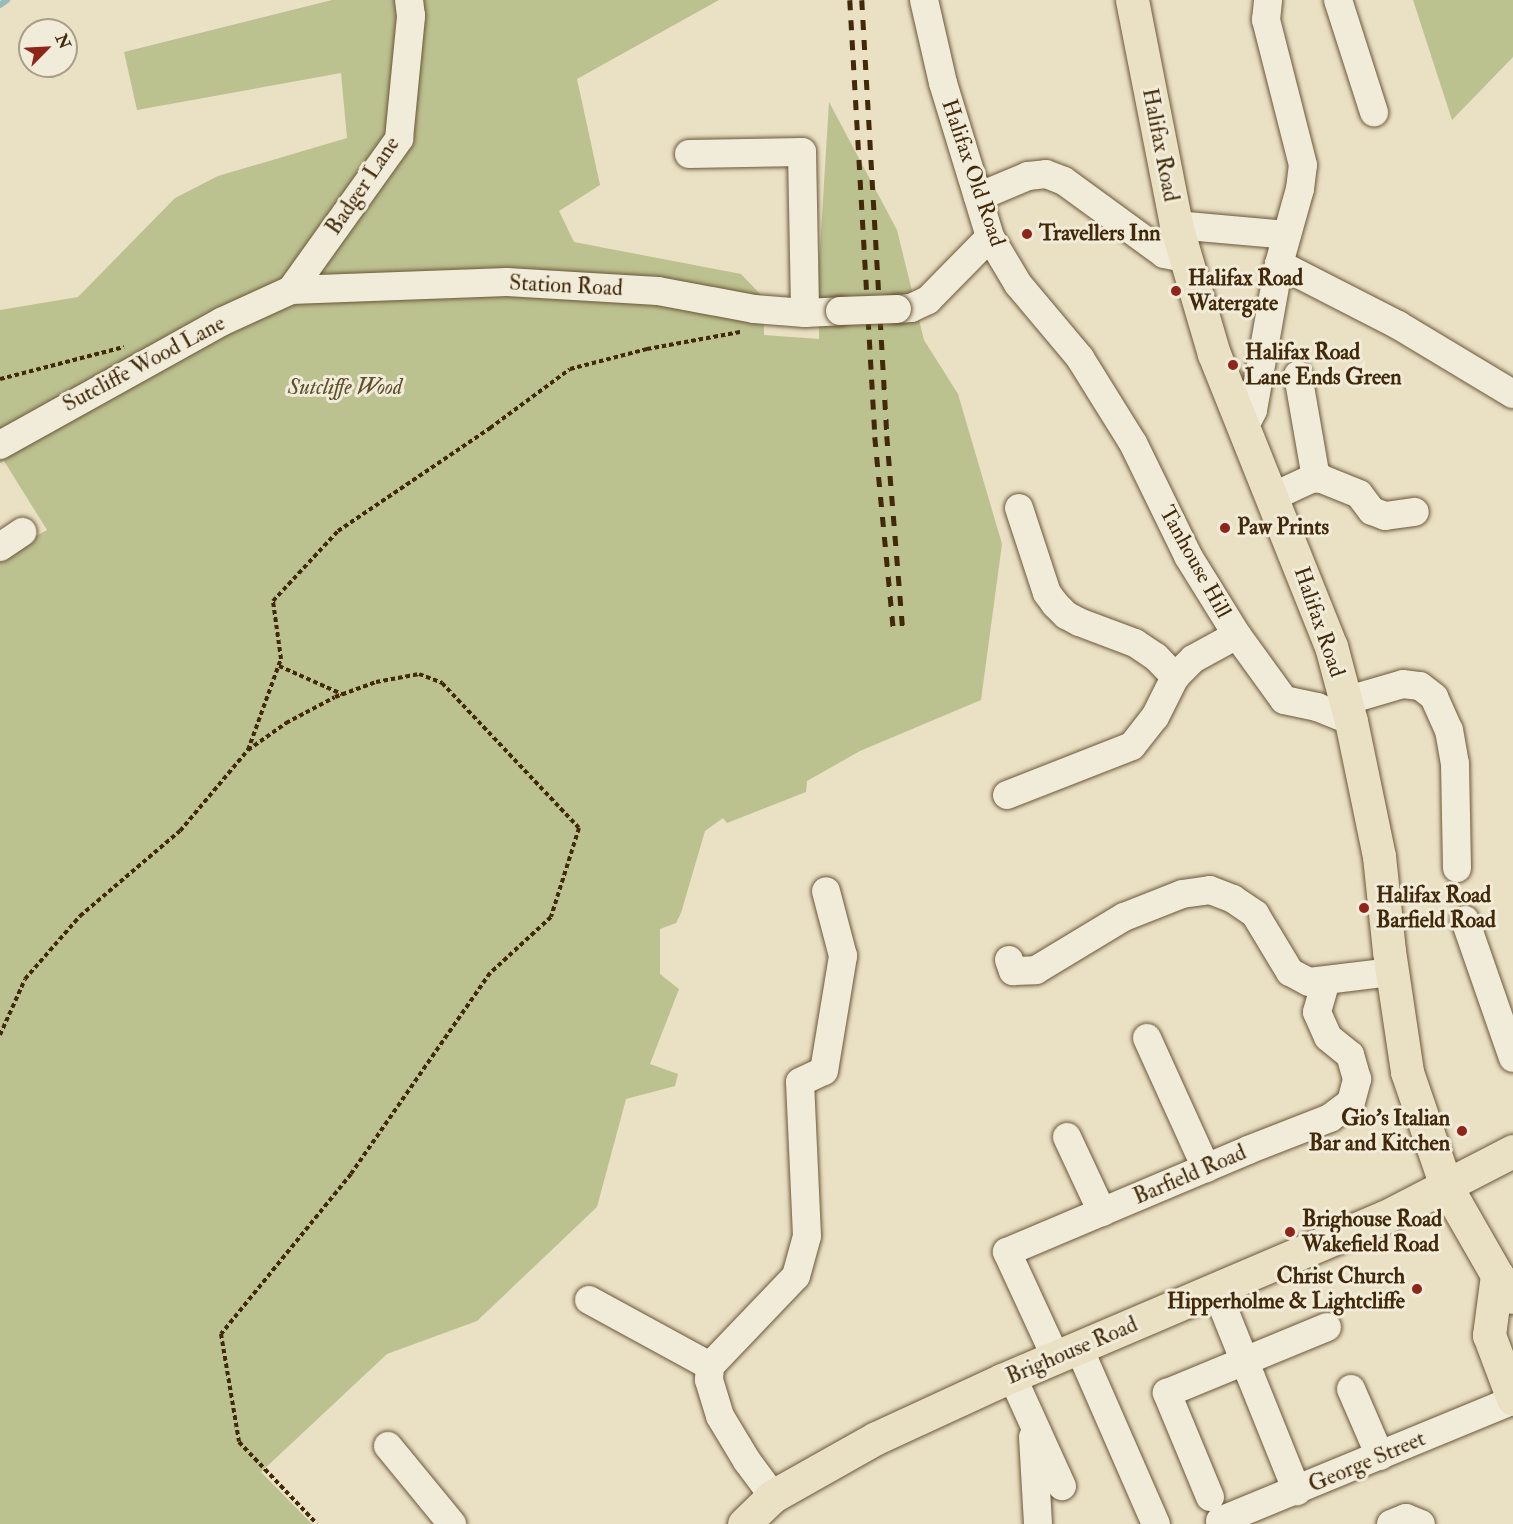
<!DOCTYPE html>
<html>
<head>
<meta charset="utf-8">
<style>
  body { margin:0 }
  #map { position:relative; width:1513px; height:1524px; overflow:hidden; background:#eae0c4; font-family:"IM FELL Double Pica",serif }
  div>[style] { position:absolute }
  .green>* { inset:0; background:#bcc190 }
  .stream>* { height:6px; margin:-3px; padding:0 3px; transform-origin:3px; border-radius:3px; background:#98bcb8 }
  .path>* { height:4px; margin-top:-2px; transform-origin:0; background:repeating-linear-gradient(90deg,#412909 0 4.5px,transparent 0 7.5px) }
  .roads { filter:drop-shadow(0 0 2px #6b5738) drop-shadow(0 0 2px #6b5738) }
  .minor>* { height:28px; margin:-14px; padding:0 14px; transform-origin:14px; border-radius:14px; background:#f1ebd9 }
  .major>* { height:33px; margin:-16.5px; padding:0 16.5px; transform-origin:16.5px; border-radius:16.5px; background:#eae0c4 }
  .highway>* { height:33px; margin:-16.5px; padding:0 16.5px; transform-origin:16.5px; border-radius:16.5px; background:#eae0c4 }
  .rail>* { height:4.5px; margin-top:-2.25px; transform-origin:0; background:repeating-linear-gradient(90deg,#412909 0 10px,transparent 0 20px) }
  .bridges { filter:drop-shadow(0 0 2px #6b5738) drop-shadow(0 0 2px #6b5738) }
  .minor-bridge>* { height:28px; margin:-14px; padding:0 14px; transform-origin:14px; border-radius:14px; background:#f1ebd9 }
  .dots>* { width:16px; height:16px; translate:-50% -50%; box-sizing:border-box; border:3px solid #f1ebd9; border-radius:50% }
  span { translate:-50% -50%; white-space:nowrap; text-align:center; line-height:1.15; -webkit-text-stroke:6px #f1ebd9; paint-order:stroke }
  .street-label { font-size:22px; color:#412909 }
  .poi-label { font-size:22px; color:#412909; font-weight:700 }
  .left { translate:0 -50%; text-align:left }
  .right { translate:-100% -50%; text-align:right }
  .park-label { font-size:22px; color:#604f2b; font-style:italic }
  .north { position:absolute; left:18px; top:18px; width:60px; height:60px; box-sizing:border-box; background:#f1ebd9; border:2px solid #ab9d86; border-radius:50%; rotate:66deg; font-size:16px; font-weight:700; line-height:24px; text-align:center; color:#412909 }
  .north::after { content:''; display:block; margin:auto; width:21px; height:27px; background:#8f2418; clip-path:polygon(50% 0,100% 100%,50% 72%,0 100%) }
</style>
</head>
<body>
<div id="map">
  <div class="green">
    <div style="clip-path:polygon(332px 0,719px 0,577px 79px,600px 185px,559px 211px,574px 242px,741px 274px,764px 298px,764px 335px,819px 339px,819px 265px,829px 102px,897px 230px,924px 340px,958px 394px,1002px 544px,981px 700px,860px 751px,807px 781px,806px 792px,727px 823px,723px 818px,705px 831px,681px 913px,676px 923px,660px 929px,660px 974px,679px 989px,650px 1064px,678px 1074px,675px 1086px,626px 1099px,597px 1207px,477px 1321px,387px 1354px,261px 1472px,312px 1524px,0 1524px,0 555px,47px 530px,4px 461px,0 463px,0 310px,78px 297px,175px 198px,218px 176px,347px 138px,341px 73px,137px 110px,124px 52px)"></div>
    <div style="clip-path:polygon(1413px 0,1513px 0,1513px 57px,1452px 120px)"></div>
  </div>
  <div class="stream">
    <div style="left:0;top:5px;width:9px;rotate:-36deg"></div>
  </div>
  <div class="path">
    <div style="left:0;top:379px;width:128px;rotate:-14.5deg"></div>
    <div style="left:279px;top:666px;width:69px;rotate:24deg"></div>
    <div style="left:248px;top:750px;width:47px;rotate:-35.4deg"></div>
    <div style="left:286px;top:723px;width:55px;rotate:-28deg"></div>
    <div style="left:335px;top:697px;width:44px;rotate:-20.1deg"></div>
    <div style="left:376px;top:682px;width:44px;rotate:-10.5deg"></div>
    <div style="left:419px;top:674px;width:25px;rotate:21deg"></div>
    <div style="left:442px;top:683px;width:199px;rotate:46.6deg"></div>
    <div style="left:579px;top:828px;width:93px;rotate:107.5deg"></div>
    <div style="left:551px;top:917px;width:83px;rotate:137.4deg"></div>
    <div style="left:490px;top:973px;width:244px;rotate:124.7deg"></div>
    <div style="left:351px;top:1174px;width:206px;rotate:129.1deg"></div>
    <div style="left:221px;top:1334px;width:109px;rotate:80.5deg"></div>
    <div style="left:239px;top:1442px;width:113px;rotate:46.4deg"></div>
    <div style="left:0;top:1035px;width:61px;rotate:-65.9deg"></div>
    <div style="left:25px;top:979px;width:84px;rotate:-48.9deg"></div>
    <div style="left:80px;top:916px;width:131px;rotate:-40.4deg"></div>
    <div style="left:180px;top:831px;width:106px;rotate:-50deg"></div>
    <div style="left:248px;top:750px;width:97px;rotate:-70.1deg"></div>
    <div style="left:281px;top:659px;width:59px;rotate:-97.9deg"></div>
    <div style="left:273px;top:601px;width:96px;rotate:-47.1deg"></div>
    <div style="left:338px;top:531px;width:184px;rotate:-34.1deg"></div>
    <div style="left:490px;top:428px;width:99px;rotate:-36.4deg"></div>
    <div style="left:570px;top:369px;width:80px;rotate:-14.6deg"></div>
    <div style="left:647px;top:349px;width:96px;rotate:-10.3deg"></div>
  </div>
  <div class="roads">
    <div class="minor">
      <div style="left:924px;top:0;width:85px;rotate:77.1deg"></div>
      <div style="left:943px;top:83px;width:161px;rotate:73deg"></div>
      <div style="left:990px;top:237px;width:55px;rotate:59.2deg"></div>
      <div style="left:1018px;top:284px;width:97px;rotate:50deg"></div>
      <div style="left:1080px;top:358px;width:100px;rotate:58.1deg"></div>
      <div style="left:1133px;top:443px;width:126px;rotate:64deg"></div>
      <div style="left:1188px;top:556px;width:93px;rotate:58.2deg"></div>
      <div style="left:1237px;top:635px;width:80px;rotate:54.1deg"></div>
      <div style="left:1284px;top:700px;width:34px;rotate:12deg"></div>
      <div style="left:1317px;top:707px;width:37px;rotate:22deg"></div>
      <div style="left:1338px;top:0;width:118px;rotate:72.2deg"></div>
      <div style="left:689px;top:154px;width:113px;rotate:-1deg"></div>
      <div style="left:802px;top:152px;width:161px;rotate:88.9deg"></div>
      <div style="left:978px;top:197px;width:54px;rotate:-22.8deg"></div>
      <div style="left:1028px;top:176px;width:18px;rotate:-6deg"></div>
      <div style="left:1046px;top:174px;width:19px;rotate:21deg"></div>
      <div style="left:1064px;top:181px;width:124px;rotate:36.1deg"></div>
      <div style="left:1164px;top:254px;width:21px;rotate:11deg"></div>
      <div style="left:1176px;top:225px;width:111px;rotate:5.1deg"></div>
      <div style="left:1279px;top:264px;width:134px;rotate:27.1deg"></div>
      <div style="left:1398px;top:325px;width:134px;rotate:31deg"></div>
      <div style="left:291px;top:290px;width:186px;rotate:-54.4deg"></div>
      <div style="left:399px;top:139px;width:124px;rotate:-84.4deg"></div>
      <div style="left:411px;top:16px;width:16px;rotate:-97deg"></div>
      <div style="left:897px;top:309px;width:14px;rotate:-4deg"></div>
      <div style="left:911px;top:308px;width:19px;rotate:-25deg"></div>
      <div style="left:928px;top:300px;width:88px;rotate:-45.5deg"></div>
      <div style="left:1298px;top:375px;width:105px;rotate:80.1deg"></div>
      <div style="left:1244px;top:428px;width:20px;rotate:-63deg"></div>
      <div style="left:1253px;top:410px;width:148px;rotate:-79.9deg"></div>
      <div style="left:1279px;top:264px;width:78px;rotate:-74.4deg"></div>
      <div style="left:1300px;top:189px;width:24px;rotate:-83deg"></div>
      <div style="left:1303px;top:165px;width:150px;rotate:-104.3deg"></div>
      <div style="left:1266px;top:20px;width:20px;rotate:-84deg"></div>
      <div style="left:0;top:445px;width:253px;rotate:-29.1deg"></div>
      <div style="left:221px;top:322px;width:77px;rotate:-24.6deg"></div>
      <div style="left:291px;top:290px;width:216px;rotate:-2.1deg"></div>
      <div style="left:507px;top:282px;width:151px;rotate:3.4deg"></div>
      <div style="left:658px;top:291px;width:98px;rotate:10.6deg"></div>
      <div style="left:754px;top:309px;width:51px;rotate:4.5deg"></div>
      <div style="left:805px;top:313px;width:35px;rotate:-3deg"></div>
      <div style="left:1270px;top:498px;width:47px;rotate:-24.9deg"></div>
      <div style="left:1313px;top:478px;width:9px;rotate:6deg"></div>
      <div style="left:1322px;top:479px;width:40px;rotate:22deg"></div>
      <div style="left:1359px;top:494px;width:21px;rotate:53deg"></div>
      <div style="left:1372px;top:511px;width:14px;rotate:21deg"></div>
      <div style="left:1385px;top:516px;width:30px;rotate:-8deg"></div>
      <div style="left:1019px;top:508px;width:89px;rotate:71.8deg"></div>
      <div style="left:1047px;top:593px;width:14px;rotate:54deg"></div>
      <div style="left:1055px;top:604px;width:16px;rotate:45deg"></div>
      <div style="left:1066px;top:615px;width:15px;rotate:28deg"></div>
      <div style="left:1079px;top:622px;width:60px;rotate:20.6deg"></div>
      <div style="left:1135px;top:643px;width:25px;rotate:34deg"></div>
      <div style="left:1156px;top:657px;width:28px;rotate:46deg"></div>
      <div style="left:0;top:547px;width:27px;rotate:-34deg"></div>
      <div style="left:1345px;top:701px;width:60px;rotate:-16.3deg"></div>
      <div style="left:1403px;top:684px;width:17px;rotate:7deg"></div>
      <div style="left:1420px;top:686px;width:18px;rotate:38deg"></div>
      <div style="left:1434px;top:697px;width:36px;rotate:66deg"></div>
      <div style="left:1449px;top:730px;width:35px;rotate:80deg"></div>
      <div style="left:1455px;top:764px;width:104px;rotate:88.9deg"></div>
      <div style="left:1007px;top:795px;width:134px;rotate:-21.4deg"></div>
      <div style="left:1132px;top:746px;width:37px;rotate:-52deg"></div>
      <div style="left:1155px;top:717px;width:45px;rotate:-63.4deg"></div>
      <div style="left:1175px;top:677px;width:25px;rotate:-45deg"></div>
      <div style="left:1193px;top:659px;width:50px;rotate:-28.6deg"></div>
      <div style="left:1465px;top:920px;width:146px;rotate:70.8deg"></div>
      <div style="left:1009px;top:960px;width:12px;rotate:70deg"></div>
      <div style="left:1013px;top:971px;width:23px;rotate:-2deg"></div>
      <div style="left:1036px;top:970px;width:103px;rotate:-31.1deg"></div>
      <div style="left:1124px;top:917px;width:62px;rotate:-21.6deg"></div>
      <div style="left:1182px;top:894px;width:28px;rotate:-8deg"></div>
      <div style="left:1210px;top:890px;width:25px;rotate:21deg"></div>
      <div style="left:1233px;top:899px;width:27px;rotate:34deg"></div>
      <div style="left:1255px;top:914px;width:68px;rotate:58.9deg"></div>
      <div style="left:1290px;top:972px;width:21px;rotate:28deg"></div>
      <div style="left:1309px;top:982px;width:84px;rotate:-6.9deg"></div>
      <div style="left:1147px;top:1038px;width:143px;rotate:65.6deg"></div>
      <div style="left:1067px;top:1137px;width:83px;rotate:65deg"></div>
      <div style="left:1216px;top:1290px;width:217px;rotate:68.1deg"></div>
      <div style="left:589px;top:1300px;width:138px;rotate:28.6deg"></div>
      <div style="left:1079px;top:1348px;width:192px;rotate:66.4deg"></div>
      <div style="left:1056px;top:1358px;width:117px;rotate:-114.8deg"></div>
      <div style="left:1007px;top:1252px;width:262px;rotate:-22.9deg"></div>
      <div style="left:1248px;top:1150px;width:88px;rotate:-21.3deg"></div>
      <div style="left:1330px;top:1118px;width:26px;rotate:-37deg"></div>
      <div style="left:1351px;top:1102px;width:24px;rotate:-75deg"></div>
      <div style="left:1357px;top:1079px;width:25px;rotate:-106deg"></div>
      <div style="left:1350px;top:1055px;width:28px;rotate:-141deg"></div>
      <div style="left:1328px;top:1037px;width:27px;rotate:-114deg"></div>
      <div style="left:1317px;top:1012px;width:32px;rotate:-74deg"></div>
      <div style="left:1012px;top:1376px;width:121px;rotate:65.6deg"></div>
      <div style="left:1351px;top:1389px;width:73px;rotate:66.6deg"></div>
      <div style="left:1033px;top:1437px;width:87px;rotate:86.7deg"></div>
      <div style="left:388px;top:1446px;width:101px;rotate:50.6deg"></div>
      <div style="left:773px;top:1496px;width:44px;rotate:-126.6deg"></div>
      <div style="left:747px;top:1461px;width:52px;rotate:-121deg"></div>
      <div style="left:720px;top:1416px;width:38px;rotate:-107deg"></div>
      <div style="left:709px;top:1380px;width:14px;rotate:-86deg"></div>
      <div style="left:710px;top:1366px;width:124px;rotate:-46.3deg"></div>
      <div style="left:796px;top:1276px;width:41px;rotate:-74.6deg"></div>
      <div style="left:807px;top:1236px;width:154px;rotate:-92.6deg"></div>
      <div style="left:800px;top:1082px;width:26px;rotate:-25deg"></div>
      <div style="left:824px;top:1071px;width:117px;rotate:-80.6deg"></div>
      <div style="left:843px;top:956px;width:67px;rotate:-104.7deg"></div>
      <div style="left:1210px;top:1497px;width:113px;rotate:-112.5deg"></div>
      <div style="left:1167px;top:1393px;width:173px;rotate:-22.4deg"></div>
      <div style="left:1220px;top:1521px;width:317px;rotate:-22.4deg"></div>
      <div style="left:1391px;top:1524px;width:16px;rotate:-22deg"></div>
      <div style="left:1406px;top:1518px;width:16px;rotate:22deg"></div>
    </div>
    <div class="major">
      <div style="left:1497px;top:1275px;width:61px;rotate:97.6deg"></div>
      <div style="left:1489px;top:1335px;width:68px;rotate:69.4deg"></div>
      <div style="left:744px;top:1524px;width:40px;rotate:-44deg"></div>
      <div style="left:773px;top:1496px;width:118px;rotate:-29.4deg"></div>
      <div style="left:876px;top:1438px;width:139px;rotate:-24.7deg"></div>
      <div style="left:1002px;top:1380px;width:416px;rotate:-23.1deg"></div>
      <div style="left:1385px;top:1217px;width:144px;rotate:-27.3deg"></div>
    </div>
    <div class="highway">
      <div style="left:1132px;top:0;width:229px;rotate:78.9deg"></div>
      <div style="left:1176px;top:225px;width:134px;rotate:73.6deg"></div>
      <div style="left:1214px;top:354px;width:315px;rotate:68.2deg"></div>
      <div style="left:1331px;top:646px;width:78px;rotate:75.1deg"></div>
      <div style="left:1351px;top:721px;width:138px;rotate:78.3deg"></div>
      <div style="left:1379px;top:856px;width:96px;rotate:84deg"></div>
      <div style="left:1389px;top:951px;width:122px;rotate:81.5deg"></div>
      <div style="left:1407px;top:1072px;width:120px;rotate:71.1deg"></div>
      <div style="left:1446px;top:1186px;width:103px;rotate:60.2deg"></div>
      <div style="left:1497px;top:1275px;width:27px;rotate:54deg"></div>
    </div>
  </div>
  <div class="rail">
    <div style="left:850px;top:0;width:438px;rotate:86.7deg"></div>
    <div style="left:875px;top:437px;width:197px;rotate:84.5deg"></div>
    <div style="left:862px;top:0;width:437px;rotate:86.7deg"></div>
    <div style="left:887px;top:436px;width:197px;rotate:85.3deg"></div>
  </div>
  <div class="bridges">
    <div class="minor-bridge">
      <div style="left:840px;top:311px;width:57px;rotate:-2deg"></div>
    </div>
  </div>
  <div class="dots">
    <div style="left:1027px;top:234px;background:#8f2418"></div>
    <div style="left:1176px;top:291px;background:#8f2418"></div>
    <div style="left:1233px;top:365px;background:#8f2418"></div>
    <div style="left:1225px;top:528px;background:#8f2418"></div>
    <div style="left:1364px;top:908px;background:#8f2418"></div>
    <div style="left:1462px;top:1131px;background:#8f2418"></div>
    <div style="left:1290px;top:1232px;background:#8f2418"></div>
    <div style="left:1417px;top:1289px;background:#8f2418"></div>
  </div>
  <div class="street-label">
    <span style="left:1160px;top:145px;rotate:79deg">Halifax Road</span>
    <span style="left:973px;top:173px;rotate:71deg">Halifax Old Road</span>
    <span style="left:363px;top:186px;rotate:-56deg">Badger Lane</span>
    <span style="left:566px;top:286px;rotate:3deg">Station Road</span>
    <span style="left:144px;top:364px;rotate:-28deg">Sutcliffe Wood Lane</span>
    <span style="left:1195px;top:562px;rotate:61deg">Tanhouse Hill</span>
    <span style="left:1319px;top:622px;rotate:71deg">Halifax Road</span>
    <span style="left:1190px;top:1175px;rotate:-23deg">Barfield Road</span>
    <span style="left:1072px;top:1351px;rotate:-23deg">Brighouse Road</span>
    <span style="left:1367px;top:1462px;rotate:-23deg">George Street</span>
  </div>
  <div class="poi-label">
    <span class="left" style="left:1039px;top:234px">Travellers Inn</span>
    <span class="left" style="left:1188px;top:291px">Halifax Road<br>Watergate</span>
    <span class="left" style="left:1245px;top:365px">Halifax Road<br>Lane Ends Green</span>
    <span class="left" style="left:1237px;top:528px">Paw Prints</span>
    <span class="left" style="left:1376px;top:908px">Halifax Road<br>Barfield Road</span>
    <span class="right" style="left:1450px;top:1131px">Gio's Italian<br>Bar and Kitchen</span>
    <span class="left" style="left:1302px;top:1232px">Brighouse Road<br>Wakefield Road</span>
    <span class="right" style="left:1405px;top:1289px">Christ Church<br>Hipperholme &amp; Lightcliffe</span>
  </div>
  <div class="park-label">
    <span style="left:345px;top:388px">Sutcliffe Wood</span>
  </div>
  <div class="north">N</div>
</div>
</body>
</html>
